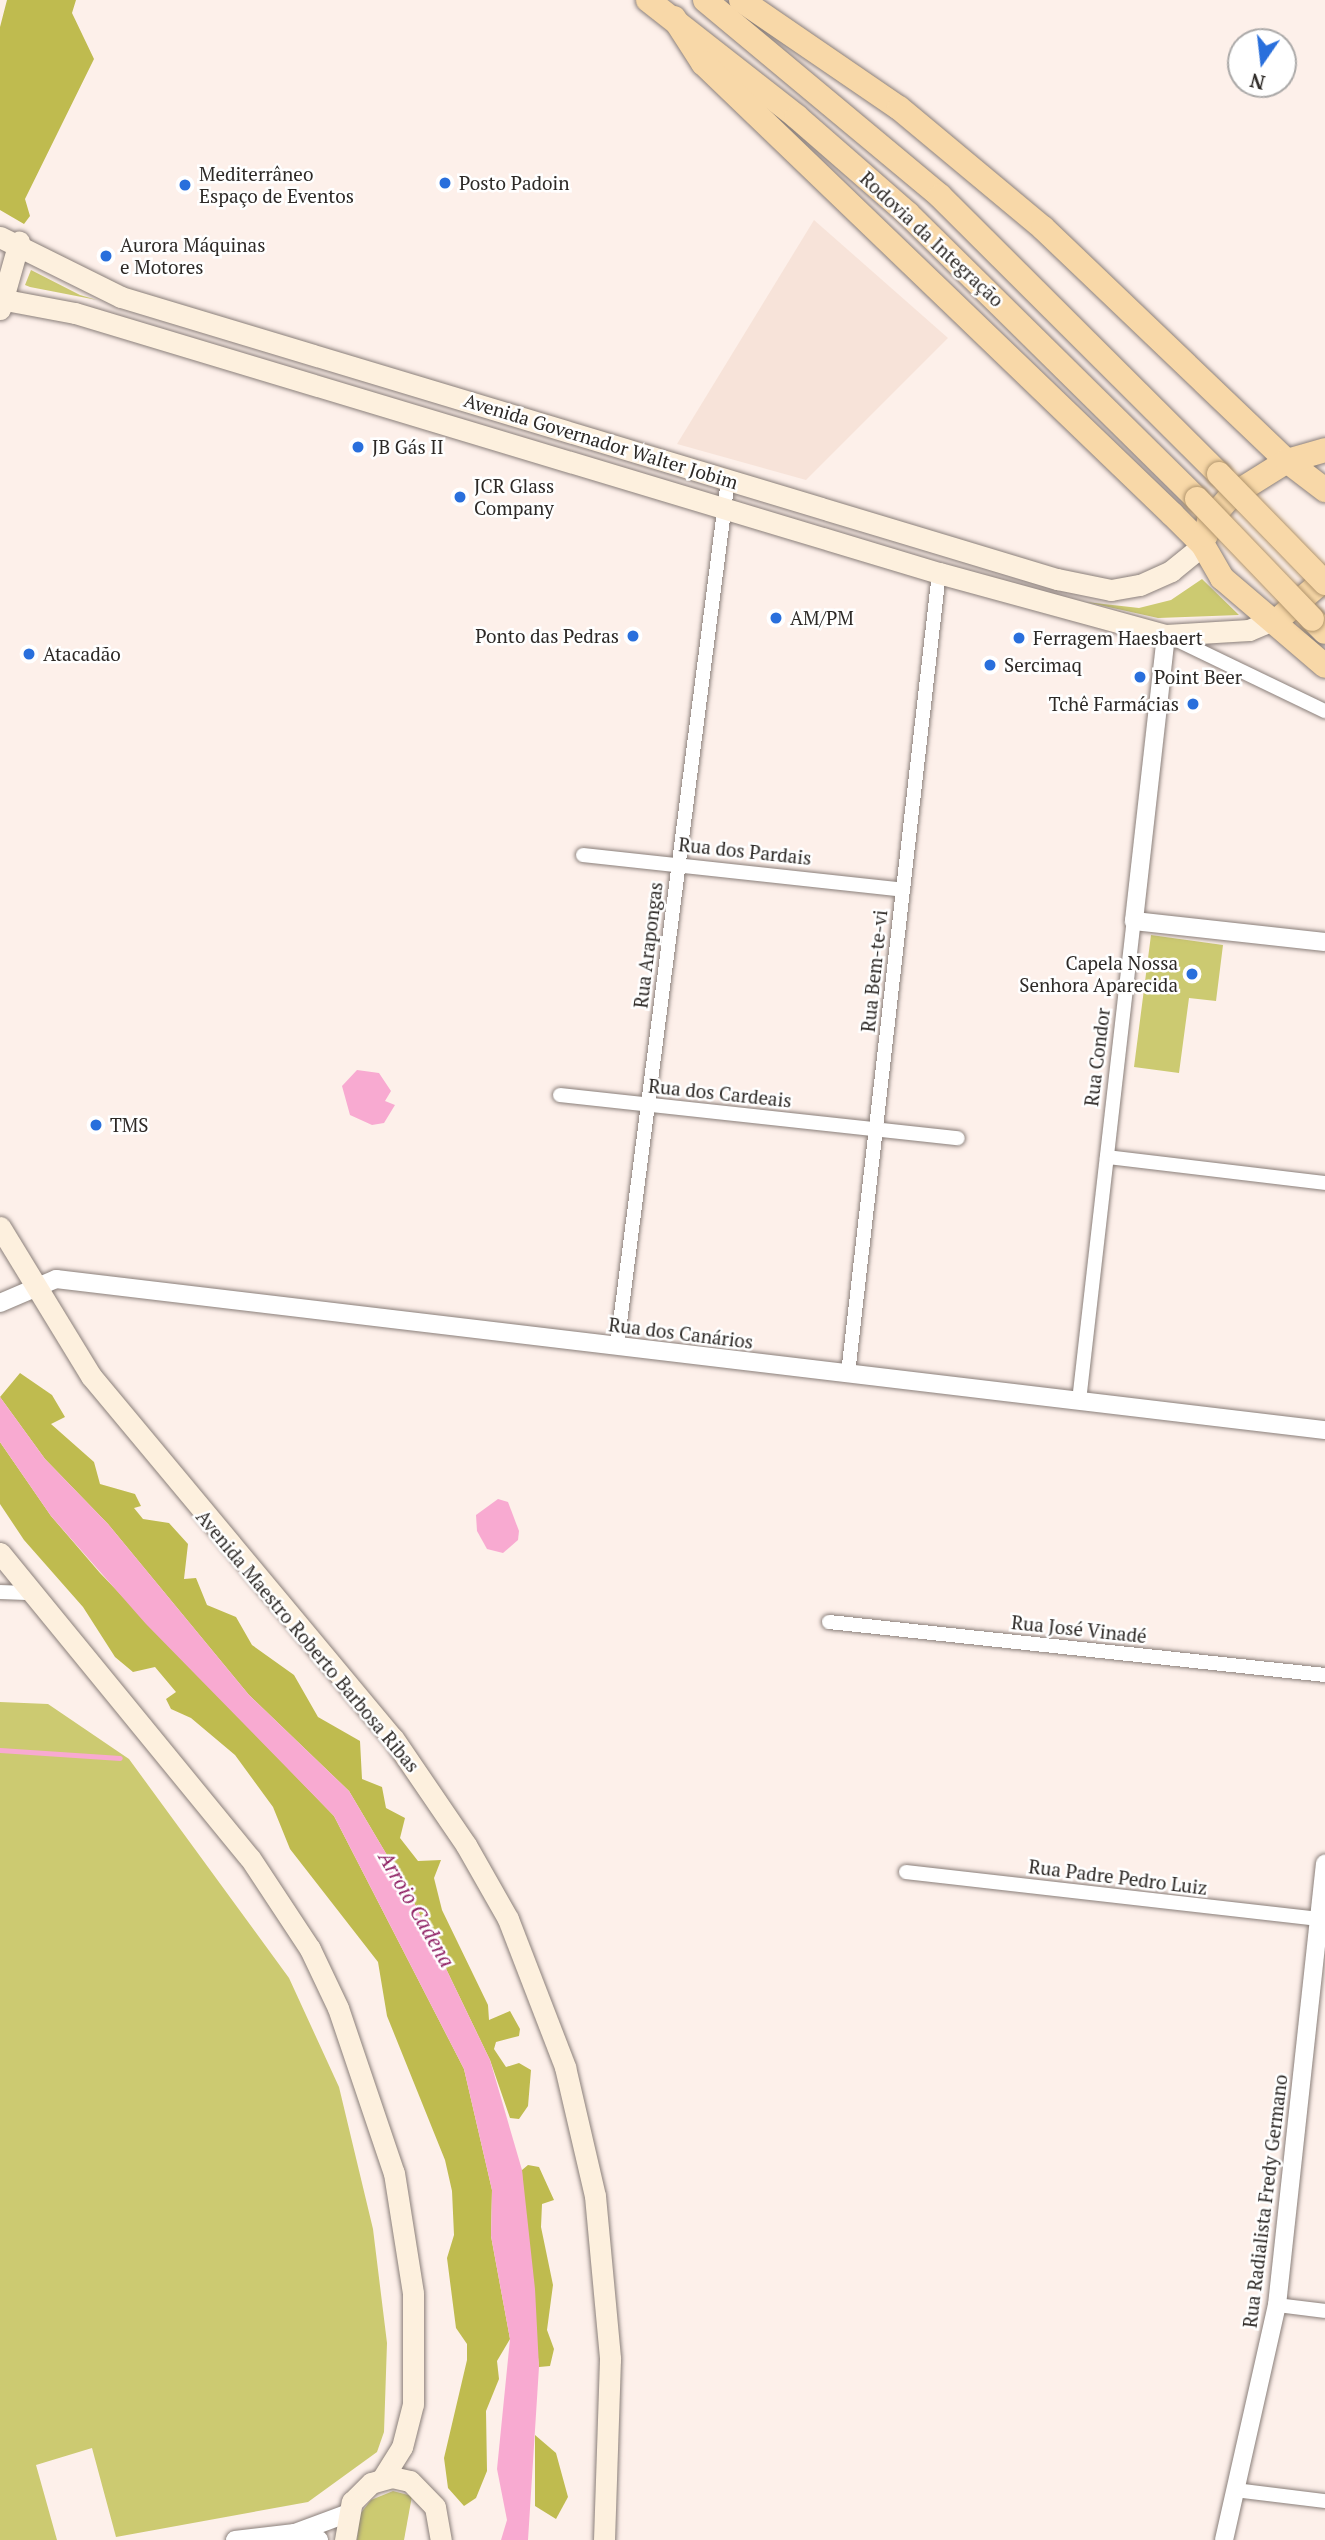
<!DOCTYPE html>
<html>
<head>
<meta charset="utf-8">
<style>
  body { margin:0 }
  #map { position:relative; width:1325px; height:2540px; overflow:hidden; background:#fdf0ea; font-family:"PT Serif",serif }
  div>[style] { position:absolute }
  .built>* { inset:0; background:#f7e3d9 }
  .green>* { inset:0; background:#ccca71 }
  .forest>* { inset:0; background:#bfbb4f }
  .water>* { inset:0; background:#f8aad1 }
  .stream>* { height:5px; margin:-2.5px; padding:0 2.5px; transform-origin:2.5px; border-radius:2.5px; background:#f8aad1 }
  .roads { filter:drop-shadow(0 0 2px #8a7f7a) drop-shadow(0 0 2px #8a7f7a) }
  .minor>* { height:14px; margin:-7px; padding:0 7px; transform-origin:7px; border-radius:7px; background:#fff }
  .tertiary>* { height:18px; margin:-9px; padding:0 9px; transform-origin:9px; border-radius:9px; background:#fff }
  .secondary>* { height:21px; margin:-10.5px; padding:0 10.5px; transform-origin:10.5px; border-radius:10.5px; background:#fdf0de }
  .trunk>* { height:24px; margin:-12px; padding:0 12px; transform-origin:12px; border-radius:12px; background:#f8d8a8 }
  .bridges { filter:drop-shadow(0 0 2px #b0946c) drop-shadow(0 0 2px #b0946c) }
  .trunk-bridge>* { height:24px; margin:-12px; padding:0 12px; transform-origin:12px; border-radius:12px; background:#f8d8a8 }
  .dots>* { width:19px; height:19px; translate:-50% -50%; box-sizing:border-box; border:4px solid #fff; border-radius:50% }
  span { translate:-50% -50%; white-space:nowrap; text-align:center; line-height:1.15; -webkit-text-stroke:5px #fff; paint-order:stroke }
  .poi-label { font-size:19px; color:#2d2926 }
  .left { translate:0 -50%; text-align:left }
  .right { translate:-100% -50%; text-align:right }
  .street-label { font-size:19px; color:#2d2926 }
  .water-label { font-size:21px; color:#8e1f63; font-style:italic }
  .north { position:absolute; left:1227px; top:28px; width:70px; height:70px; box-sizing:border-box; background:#fff; border:2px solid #aba9a8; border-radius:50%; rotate:194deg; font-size:19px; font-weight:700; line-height:28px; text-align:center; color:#2d2926 }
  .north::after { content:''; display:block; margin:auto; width:24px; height:32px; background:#296fdc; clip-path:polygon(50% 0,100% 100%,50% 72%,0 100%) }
</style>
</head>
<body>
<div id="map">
  <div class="built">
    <div style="clip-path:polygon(814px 220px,948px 338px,806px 480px,677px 444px)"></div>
  </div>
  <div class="green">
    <div style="clip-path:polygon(31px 270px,80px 295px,97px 300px,30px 287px,25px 285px)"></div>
    <div style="clip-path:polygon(1202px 579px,1239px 615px,1158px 618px,1086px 602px,1139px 608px,1171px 600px)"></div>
    <div style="clip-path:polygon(1151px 935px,1223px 945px,1216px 1001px,1189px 998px,1179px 1073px,1134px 1067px)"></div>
    <div style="clip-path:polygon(0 1702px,48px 1704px,129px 1759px,289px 1978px,339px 2087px,373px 2229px,387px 2343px,384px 2432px,377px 2452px,308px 2502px,116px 2537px,92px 2448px,36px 2465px,57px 2540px,0 2540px)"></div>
    <div style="clip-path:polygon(393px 2491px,412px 2496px,404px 2540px,357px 2540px,360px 2514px,371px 2500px)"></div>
  </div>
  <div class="forest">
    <div style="clip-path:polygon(7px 0,76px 0,72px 13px,94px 59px,25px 199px,30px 216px,24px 224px,0 210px,0 27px)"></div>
    <div style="clip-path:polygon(20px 1373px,52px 1395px,65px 1417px,51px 1424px,94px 1462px,100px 1484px,135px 1494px,141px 1506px,134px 1508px,143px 1519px,169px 1523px,188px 1544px,184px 1579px,196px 1578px,207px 1605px,236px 1617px,252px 1645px,294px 1675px,318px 1717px,360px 1741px,362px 1779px,382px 1787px,386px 1808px,405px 1818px,400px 1838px,418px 1861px,441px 1860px,434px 1878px,442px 1910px,488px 2005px,489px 2020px,510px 2011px,520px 2029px,519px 2036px,496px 2042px,494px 2049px,506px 2067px,519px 2063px,531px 2070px,528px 2106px,519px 2119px,510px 2118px,490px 2060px,410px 1894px,349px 1791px,249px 1695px,108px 1524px,45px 1459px,0 1397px)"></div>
    <div style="clip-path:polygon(0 1442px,51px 1516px,100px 1573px,334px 1816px,464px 2069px,492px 2190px,491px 2236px,510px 2339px,497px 2361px,499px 2379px,486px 2411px,487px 2471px,476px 2498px,464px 2506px,448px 2488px,444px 2458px,467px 2360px,467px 2344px,456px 2328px,447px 2258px,454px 2235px,452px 2191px,445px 2160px,387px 2016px,378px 1962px,290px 1849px,273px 1807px,235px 1755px,191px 1718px,171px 1709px,166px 1699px,176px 1692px,155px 1667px,133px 1672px,115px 1657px,83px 1607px,24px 1540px,0 1504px)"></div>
    <div style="clip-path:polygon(528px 2165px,539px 2167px,554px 2200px,542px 2204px,541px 2227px,553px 2285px,547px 2330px,554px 2349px,550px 2366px,539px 2367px,523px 2214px,522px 2170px)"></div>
    <div style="clip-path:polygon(535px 2435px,556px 2453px,568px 2497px,556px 2519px,535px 2506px)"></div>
  </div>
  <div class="water">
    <div style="clip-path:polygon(357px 1070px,379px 1073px,391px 1091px,385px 1101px,395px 1105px,384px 1123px,372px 1125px,350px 1115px,342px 1086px)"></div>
    <div style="clip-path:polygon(0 1397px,45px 1459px,108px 1524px,249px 1695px,349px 1791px,410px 1894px,490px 2060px,522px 2170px,535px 2289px,539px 2367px,528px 2540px,501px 2540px,507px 2520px,497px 2469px,510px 2339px,491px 2236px,492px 2190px,464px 2069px,334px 1816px,146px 1624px,51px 1516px,0 1442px)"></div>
    <div style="clip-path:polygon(498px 1499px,508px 1502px,519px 1531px,518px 1540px,503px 1553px,487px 1549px,477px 1531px,476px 1515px)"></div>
  </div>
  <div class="stream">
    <div style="left:0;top:1750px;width:120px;rotate:3.8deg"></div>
  </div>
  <div class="roads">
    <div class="minor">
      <div style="left:1171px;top:637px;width:171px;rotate:25.7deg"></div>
      <div style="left:583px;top:855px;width:322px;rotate:6.2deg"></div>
      <div style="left:560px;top:1095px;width:400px;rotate:6.2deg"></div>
      <div style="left:1107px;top:1157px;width:220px;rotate:6.8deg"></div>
      <div style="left:617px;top:1346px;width:873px;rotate:-82.7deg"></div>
      <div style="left:848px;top:1374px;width:806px;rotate:-83.52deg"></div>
      <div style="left:1079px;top:1401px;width:483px;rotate:-83.5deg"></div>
      <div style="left:0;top:1592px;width:33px;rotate:2deg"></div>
      <div style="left:829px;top:1622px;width:499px;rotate:6.1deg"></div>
      <div style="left:906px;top:1872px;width:422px;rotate:6.5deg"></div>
      <div style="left:1277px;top:2305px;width:48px;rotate:7.1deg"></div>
      <div style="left:1235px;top:2490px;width:91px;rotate:7deg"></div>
    </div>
    <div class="tertiary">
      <div style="left:1166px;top:635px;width:288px;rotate:96.4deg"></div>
      <div style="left:1134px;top:921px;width:192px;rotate:6.3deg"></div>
      <div style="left:0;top:1303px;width:61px;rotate:-23.2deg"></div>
      <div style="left:56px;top:1279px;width:1278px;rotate:6.79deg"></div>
      <div style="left:295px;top:2533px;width:25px;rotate:16deg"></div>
      <div style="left:235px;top:2540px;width:60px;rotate:-6.7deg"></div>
      <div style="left:295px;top:2533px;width:54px;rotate:-20.4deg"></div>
      <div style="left:1224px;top:2540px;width:241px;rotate:-77.3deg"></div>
      <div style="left:1277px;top:2305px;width:444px;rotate:-83.8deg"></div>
    </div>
    <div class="secondary">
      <div style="left:0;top:237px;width:135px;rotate:26.4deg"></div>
      <div style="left:121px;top:297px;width:978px;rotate:16.77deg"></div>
      <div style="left:1057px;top:579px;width:55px;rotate:11.5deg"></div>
      <div style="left:1111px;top:590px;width:29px;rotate:-10deg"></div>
      <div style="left:1140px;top:585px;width:34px;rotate:-24deg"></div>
      <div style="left:1171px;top:571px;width:41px;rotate:-39.1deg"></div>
      <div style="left:0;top:299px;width:76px;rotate:10.6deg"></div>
      <div style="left:75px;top:313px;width:902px;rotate:16.75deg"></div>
      <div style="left:939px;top:573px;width:235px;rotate:15.3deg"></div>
      <div style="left:1166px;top:635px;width:83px;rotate:-3.4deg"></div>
      <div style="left:1249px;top:630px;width:25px;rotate:-23deg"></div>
      <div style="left:0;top:309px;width:70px;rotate:-74.2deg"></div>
      <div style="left:0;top:1227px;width:175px;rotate:58.6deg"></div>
      <div style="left:91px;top:1376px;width:471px;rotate:50.2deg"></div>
      <div style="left:393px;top:1738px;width:130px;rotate:55.7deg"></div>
      <div style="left:466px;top:1845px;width:85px;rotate:60.4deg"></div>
      <div style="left:508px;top:1919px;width:159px;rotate:68.9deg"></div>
      <div style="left:565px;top:2067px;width:132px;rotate:76.9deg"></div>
      <div style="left:595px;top:2196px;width:164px;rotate:84.7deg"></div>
      <div style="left:610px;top:2359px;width:181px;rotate:91.9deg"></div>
      <div style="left:0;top:1553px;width:394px;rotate:50.7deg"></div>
      <div style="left:250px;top:1858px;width:109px;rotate:56.6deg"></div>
      <div style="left:310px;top:1949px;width:65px;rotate:64.6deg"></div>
      <div style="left:338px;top:2008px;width:174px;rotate:71.3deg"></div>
      <div style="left:394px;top:2173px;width:121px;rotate:81deg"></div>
      <div style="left:413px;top:2293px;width:111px;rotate:90deg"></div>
      <div style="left:413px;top:2404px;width:44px;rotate:104.3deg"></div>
      <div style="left:402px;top:2447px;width:36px;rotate:122deg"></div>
      <div style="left:345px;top:2540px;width:39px;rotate:-80deg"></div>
      <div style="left:352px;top:2502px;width:27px;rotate:-45deg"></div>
      <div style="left:371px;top:2483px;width:22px;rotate:-16deg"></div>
      <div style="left:392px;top:2477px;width:18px;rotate:13deg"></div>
      <div style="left:410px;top:2481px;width:36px;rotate:46deg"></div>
      <div style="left:435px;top:2507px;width:34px;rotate:80deg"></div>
    </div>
    <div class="trunk">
      <div style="left:648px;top:0;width:189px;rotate:38.1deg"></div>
      <div style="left:797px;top:117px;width:147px;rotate:41.1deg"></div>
      <div style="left:908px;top:214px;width:406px;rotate:44.6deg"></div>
      <div style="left:705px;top:0;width:306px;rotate:39.8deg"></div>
      <div style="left:940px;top:196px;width:394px;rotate:44.9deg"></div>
      <div style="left:741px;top:0;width:191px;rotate:34.4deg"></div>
      <div style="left:899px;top:108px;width:187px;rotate:39.8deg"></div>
      <div style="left:1043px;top:228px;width:337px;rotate:43.7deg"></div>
      <div style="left:1287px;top:461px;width:48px;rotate:37.3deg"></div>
      <div style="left:674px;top:18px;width:54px;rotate:57.2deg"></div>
      <div style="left:703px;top:63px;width:651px;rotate:43.88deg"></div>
      <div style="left:1172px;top:514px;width:44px;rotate:45deg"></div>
      <div style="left:1203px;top:545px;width:38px;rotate:60deg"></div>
      <div style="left:1222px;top:578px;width:135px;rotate:40.5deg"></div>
      <div style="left:1206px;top:535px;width:14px;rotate:-78deg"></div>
      <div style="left:1209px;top:521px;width:33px;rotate:-49deg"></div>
      <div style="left:1231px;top:496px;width:66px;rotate:-32deg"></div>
      <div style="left:1287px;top:461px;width:40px;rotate:-16deg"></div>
      <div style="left:1282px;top:616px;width:57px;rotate:-40.7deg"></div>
      <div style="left:1312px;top:619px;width:18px;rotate:45deg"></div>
    </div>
  </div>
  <div class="bridges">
    <div class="trunk-bridge">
      <div style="left:1219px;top:474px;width:152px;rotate:45.8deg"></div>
      <div style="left:1197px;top:499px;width:166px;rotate:46.2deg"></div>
    </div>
  </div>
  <div class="dots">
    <div style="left:445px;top:183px;background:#296fdc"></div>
    <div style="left:185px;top:185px;background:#296fdc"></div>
    <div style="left:106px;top:256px;background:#296fdc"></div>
    <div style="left:358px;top:447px;background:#296fdc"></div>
    <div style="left:460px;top:497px;background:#296fdc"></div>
    <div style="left:776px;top:618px;background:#296fdc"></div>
    <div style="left:633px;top:636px;background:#296fdc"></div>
    <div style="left:1019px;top:638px;background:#296fdc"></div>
    <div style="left:29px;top:654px;background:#296fdc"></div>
    <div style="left:990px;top:665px;background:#296fdc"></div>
    <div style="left:1140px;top:677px;background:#296fdc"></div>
    <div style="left:1193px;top:704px;background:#296fdc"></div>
    <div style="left:1192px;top:974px;background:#296fdc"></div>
    <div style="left:96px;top:1125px;background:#296fdc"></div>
  </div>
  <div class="poi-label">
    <span class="left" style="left:199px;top:185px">Mediterrâneo<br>Espaço de Eventos</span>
    <span class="left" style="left:459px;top:183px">Posto Padoin</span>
    <span class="left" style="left:120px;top:256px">Aurora Máquinas<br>e Motores</span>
    <span class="left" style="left:372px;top:447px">JB Gás II</span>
    <span class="left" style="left:474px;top:497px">JCR Glass<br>Company</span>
    <span class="left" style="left:790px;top:618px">AM/PM</span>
    <span class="right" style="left:619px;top:636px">Ponto das Pedras</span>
    <span class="left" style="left:1033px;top:638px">Ferragem Haesbaert</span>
    <span class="left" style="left:43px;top:654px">Atacadão</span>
    <span class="left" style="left:1004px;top:665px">Sercimaq</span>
    <span class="left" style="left:1154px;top:677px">Point Beer</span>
    <span class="right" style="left:1179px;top:704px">Tchê Farmácias</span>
    <span class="right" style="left:1178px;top:974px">Capela Nossa<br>Senhora Aparecida</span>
    <span class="left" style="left:110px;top:1125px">TMS</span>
  </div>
  <div class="street-label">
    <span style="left:932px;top:239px;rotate:43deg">Rodovia da Integração</span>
    <span style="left:601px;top:441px;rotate:17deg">Avenida Governador Walter Jobim</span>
    <span style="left:745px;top:851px;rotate:6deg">Rua dos Pardais</span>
    <span style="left:648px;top:945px;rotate:-83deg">Rua Arapongas</span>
    <span style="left:874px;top:971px;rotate:-84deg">Rua Bem-te-vi</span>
    <span style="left:1097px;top:1057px;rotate:-83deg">Rua Condor</span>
    <span style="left:720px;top:1093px;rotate:6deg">Rua dos Cardeais</span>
    <span style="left:681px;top:1333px;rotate:7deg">Rua dos Canários</span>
    <span style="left:1079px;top:1629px;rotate:6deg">Rua José Vinadé</span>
    <span style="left:308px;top:1641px;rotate:50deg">Avenida Maestro Roberto Barbosa Ribas</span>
    <span style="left:1118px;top:1877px;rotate:7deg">Rua Padre Pedro Luiz</span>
    <span style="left:1265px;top:2201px;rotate:-83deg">Rua Radialista Fredy Germano</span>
  </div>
  <div class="water-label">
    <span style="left:417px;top:1909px;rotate:60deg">Arroio Cadena</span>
  </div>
  <div class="north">N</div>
</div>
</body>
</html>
